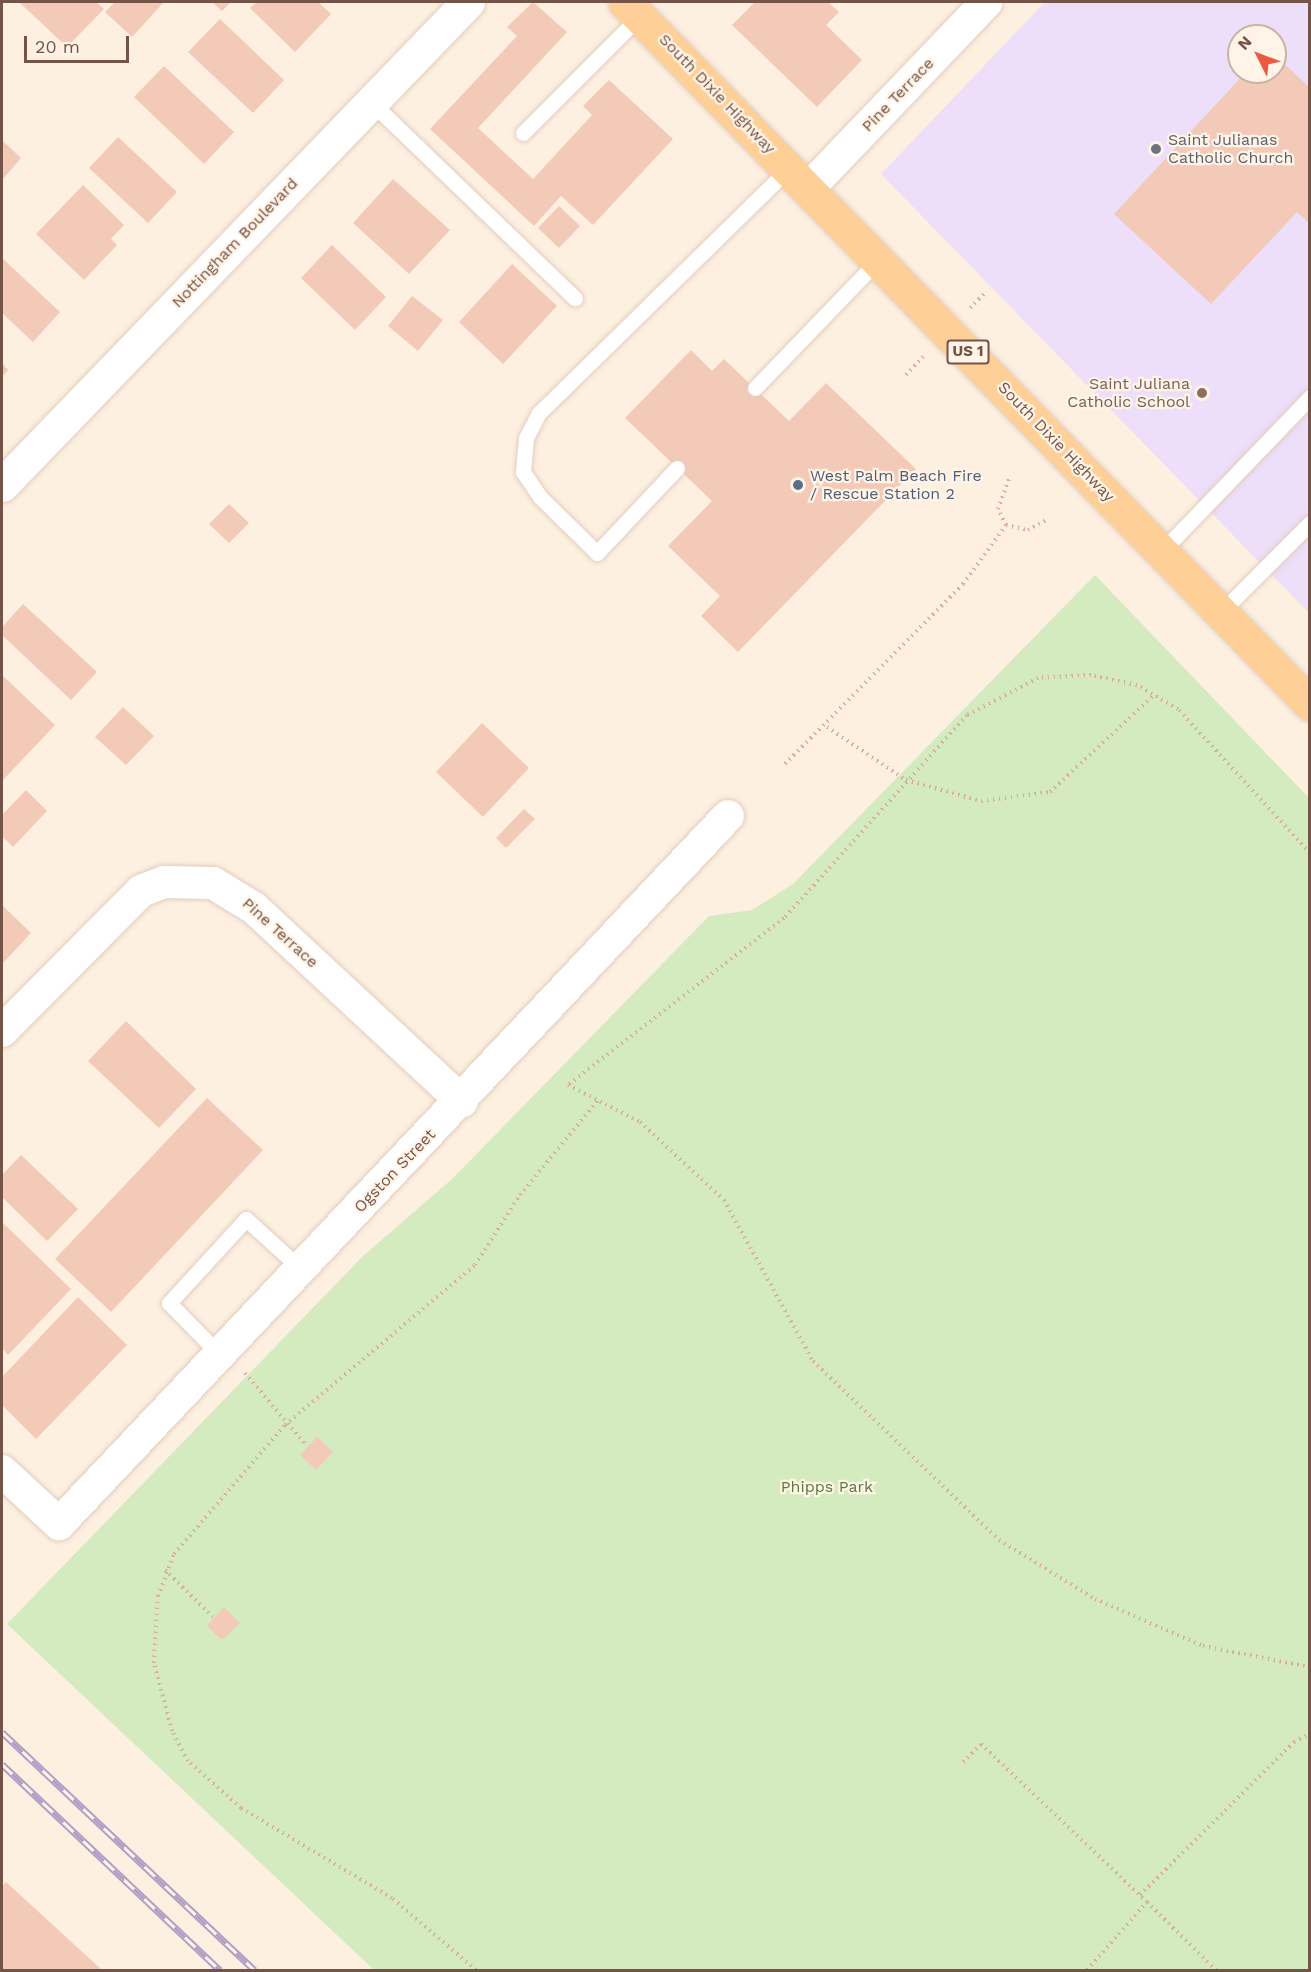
<!DOCTYPE html>
<html>
<head>
<meta charset="utf-8">
<style>
  body { margin:0 }
  #map { position:relative; width:1311px; height:1972px; overflow:hidden; background:#fdf0e1; font-family:"Work Sans",sans-serif }
  div>[style] { position:absolute }
  .education>* { inset:0; background:#eddef9 }
  .green>* { inset:0; background:#d4eabf }
  .building>* { inset:0; background:#f3cab7 }
  .path>* { height:4px; margin-top:-2px; transform-origin:0; background:repeating-linear-gradient(90deg,#d8ae9b 0 1.5px,transparent 0 6px) }
  .roads { filter:drop-shadow(0 0 2px #e3cdbf) drop-shadow(0 0 2px #e3cdbf) }
  .service>* { height:15px; margin:-7.5px; padding:0 7.5px; transform-origin:7.5px; border-radius:7.5px; background:#fff }
  .minor>* { height:32px; margin:-16px; padding:0 16px; transform-origin:16px; border-radius:16px; background:#fff }
  .tertiary>* { height:33px; margin:-16.5px; padding:0 16.5px; transform-origin:16.5px; border-radius:16.5px; background:#fff }
  .primary>* { height:33px; margin:-16.5px; padding:0 16.5px; transform-origin:16.5px; border-radius:16.5px; background:#fecf96 }
  .rail>* { height:7px; margin-top:-3.5px; transform-origin:0; background:repeating-linear-gradient(90deg,#fff4e7 0 14px,#b1a0c6 0 28px); box-sizing:border-box; border-block:2px solid #b1a0c6 }
  .dots>* { width:16px; height:16px; translate:-50% -50%; box-sizing:border-box; border:3px solid #fff4e7; border-radius:50% }
  span { translate:-50% -50%; white-space:nowrap; text-align:center; line-height:1.15; -webkit-text-stroke:4.5px #fff4e7; paint-order:stroke }
  .shield-label span { padding:2px 4px; background:#fff4e7; border:2px solid; border-radius:4px; -webkit-text-stroke-width:0 }
  .shield-label { font-size:15px; color:#745447; font-weight:700 }
  .street-label { font-size:16px; color:#745447 }
  .worship-label { font-size:16px; color:#5b616d }
  .left { translate:0 -50%; text-align:left }
  .education-label { font-size:16px; color:#785e54 }
  .right { translate:-100% -50%; text-align:right }
  .service-label { font-size:16px; color:#4e5e75 }
  .park-label { font-size:16px; color:#557b3f }
  .frame { position:absolute; inset:0; border:3px solid #745447; pointer-events:none }
  .north { position:absolute; left:1227px; top:24px; width:60px; height:60px; box-sizing:border-box; background:#fff4e7; border:2px solid #c7b4a7; border-radius:50%; rotate:312deg; font-size:16px; font-weight:700; line-height:24px; text-align:center; color:#745447 }
  .north::after { content:''; display:block; margin:auto; width:21px; height:27px; background:#eb5941; clip-path:polygon(50% 0,100% 100%,50% 72%,0 100%) }
  .scale { position:absolute; left:24px; top:36px; width:105px; height:27px; box-sizing:border-box; border:3px solid #745447; border-top:0; padding-left:8px; font-size:18px; line-height:21px; white-space:nowrap; color:#745447; -webkit-text-stroke:4px #fff4e7; paint-order:stroke }
</style>
</head>
<body>
<div id="map">
  <div class="education">
    <div style="clip-path:polygon(evenodd,1045px 2px,1309px 2px,1309px 613px,881px 174px,1045px 2px,1239px 36px,1275px 36px,1275px 72px,1239px 72px,1239px 36px)"></div>
  </div>
  <div class="green">
    <div style="clip-path:polygon(1095px 575px,1309px 798px,1309px 1970px,374px 1970px,7px 1624px,363px 1256px,452px 1179px,709px 916px,752px 910px,793px 884px)"></div>
  </div>
  <div class="building">
    <div style="clip-path:polygon(19px 2px,96px 2px,104px 9px,67px 47px)"></div>
    <div style="clip-path:polygon(115px 2px,164px 2px,132px 37px,105px 12px)"></div>
    <div style="clip-path:polygon(212px 2px,231px 2px,222px 11px)"></div>
    <div style="clip-path:polygon(257px 2px,318px 2px,331px 14px,295px 52px,250px 8px)"></div>
    <div style="clip-path:polygon(533px 2px,567px 32px,478px 128px,533px 179px,592px 115px,583px 106px,609px 80px,673px 139px,593px 225px,561px 196px,534px 226px,430px 129px,517px 36px,507px 27px)"></div>
    <div style="clip-path:polygon(755px 2px,828px 2px,839px 12px,826px 25px,862px 60px,817px 107px,732px 25px)"></div>
    <div style="clip-path:polygon(220px 19px,284px 80px,253px 113px,188px 52px)"></div>
    <div style="clip-path:polygon(1275px 55px,1310px 88px,1310px 224px,1297px 212px,1211px 304px,1114px 214px,1246px 72px,1275px 72px)"></div>
    <div style="clip-path:polygon(164px 66px,234px 132px,204px 164px,134px 97px)"></div>
    <div style="clip-path:polygon(118px 137px,177px 192px,148px 223px,89px 168px)"></div>
    <div style="clip-path:polygon(3px 141px,21px 158px,2px 180px,2px 142px)"></div>
    <div style="clip-path:polygon(393px 179px,450px 230px,409px 274px,353px 223px)"></div>
    <div style="clip-path:polygon(83px 185px,124px 225px,111px 239px,117px 245px,84px 280px,36px 234px)"></div>
    <div style="clip-path:polygon(559px 206px,580px 226px,559px 248px,538px 228px)"></div>
    <div style="clip-path:polygon(332px 245px,386px 297px,355px 330px,301px 278px)"></div>
    <div style="clip-path:polygon(2px 258px,60px 312px,33px 342px,2px 313px)"></div>
    <div style="clip-path:polygon(512px 264px,557px 306px,503px 364px,459px 322px)"></div>
    <div style="clip-path:polygon(412px 296px,443px 320px,418px 351px,388px 326px)"></div>
    <div style="clip-path:polygon(691px 350px,712px 371px,724px 359px,789px 421px,826px 383px,916px 469px,738px 652px,701px 616px,720px 596px,668px 546px,712px 501px,625px 418px)"></div>
    <div style="clip-path:polygon(2px 363px,8px 370px,2px 377px)"></div>
    <div style="clip-path:polygon(229px 504px,249px 523px,229px 543px,209px 524px)"></div>
    <div style="clip-path:polygon(23px 604px,97px 672px,71px 700px,2px 635px,2px 627px)"></div>
    <div style="clip-path:polygon(2px 675px,55px 725px,2px 781px)"></div>
    <div style="clip-path:polygon(123px 707px,154px 736px,126px 765px,95px 737px)"></div>
    <div style="clip-path:polygon(482px 723px,529px 768px,483px 817px,436px 772px)"></div>
    <div style="clip-path:polygon(26px 790px,47px 811px,13px 847px,2px 836px,2px 815px)"></div>
    <div style="clip-path:polygon(524px 809px,535px 819px,506px 848px,496px 838px)"></div>
    <div style="clip-path:polygon(2px 905px,31px 933px,2px 964px)"></div>
    <div style="clip-path:polygon(126px 1021px,196px 1089px,159px 1128px,88px 1061px)"></div>
    <div style="clip-path:polygon(207px 1098px,263px 1150px,111px 1312px,55px 1259px)"></div>
    <div style="clip-path:polygon(21px 1155px,78px 1209px,47px 1241px,2px 1197px,2px 1175px)"></div>
    <div style="clip-path:polygon(2px 1222px,71px 1289px,8px 1355px,2px 1348px)"></div>
    <div style="clip-path:polygon(78px 1297px,127px 1345px,36px 1439px,2px 1405px,2px 1377px)"></div>
    <div style="clip-path:polygon(317px 1437px,333px 1452px,316px 1470px,300px 1455px)"></div>
    <div style="clip-path:polygon(224px 1607px,240px 1623px,222px 1640px,207px 1626px)"></div>
    <div style="clip-path:polygon(6px 1882px,102px 1970px,2px 1970px,2px 1887px)"></div>
  </div>
  <div class="path">
    <div style="left:970px;top:308px;width:23px;rotate:-45deg"></div>
    <div style="left:906px;top:375px;width:25px;rotate:-47deg"></div>
    <div style="left:1006px;top:525px;width:23px;rotate:13deg"></div>
    <div style="left:1028px;top:530px;width:22px;rotate:-30deg"></div>
    <div style="left:827px;top:727px;width:95px;rotate:33.9deg"></div>
    <div style="left:906px;top:780px;width:78px;rotate:15.6deg"></div>
    <div style="left:981px;top:801px;width:70px;rotate:-7.4deg"></div>
    <div style="left:1050px;top:792px;width:142px;rotate:-43deg"></div>
    <div style="left:785px;top:764px;width:253px;rotate:-45.3deg"></div>
    <div style="left:963px;top:584px;width:73px;rotate:-53.9deg"></div>
    <div style="left:1006px;top:525px;width:18px;rotate:-117deg"></div>
    <div style="left:998px;top:509px;width:32px;rotate:-70deg"></div>
    <div style="left:1310px;top:853px;width:195px;rotate:-132.5deg"></div>
    <div style="left:1178px;top:709px;width:48px;rotate:-149.7deg"></div>
    <div style="left:1137px;top:685px;width:47px;rotate:-167.7deg"></div>
    <div style="left:1091px;top:675px;width:53px;rotate:176.8deg"></div>
    <div style="left:1038px;top:678px;width:80px;rotate:152.5deg"></div>
    <div style="left:967px;top:715px;width:273px;rotate:132deg"></div>
    <div style="left:784px;top:918px;width:273px;rotate:142.3deg"></div>
    <div style="left:568px;top:1085px;width:81px;rotate:27.2deg"></div>
    <div style="left:640px;top:1122px;width:115px;rotate:42.9deg"></div>
    <div style="left:724px;top:1200px;width:184px;rotate:61.1deg"></div>
    <div style="left:813px;top:1361px;width:258px;rotate:43.9deg"></div>
    <div style="left:999px;top:1540px;width:113px;rotate:31.6deg"></div>
    <div style="left:1095px;top:1599px;width:118px;rotate:23.5deg"></div>
    <div style="left:1203px;top:1646px;width:109px;rotate:11.1deg"></div>
    <div style="left:245px;top:1373px;width:94px;rotate:49.7deg"></div>
    <div style="left:165px;top:1570px;width:67px;rotate:44.4deg"></div>
    <div style="left:963px;top:1762px;width:25px;rotate:-45deg"></div>
    <div style="left:981px;top:1744px;width:229px;rotate:43.6deg"></div>
    <div style="left:1140px;top:1895px;width:217px;rotate:-44.8deg"></div>
    <div style="left:1294px;top:1742px;width:18px;rotate:-27deg"></div>
    <div style="left:476px;top:1970px;width:111px;rotate:-139.4deg"></div>
    <div style="left:392px;top:1898px;width:176px;rotate:-149.2deg"></div>
    <div style="left:241px;top:1808px;width:71px;rotate:-138.4deg"></div>
    <div style="left:188px;top:1761px;width:34px;rotate:-118deg"></div>
    <div style="left:172px;top:1731px;width:70px;rotate:-104.8deg"></div>
    <div style="left:154px;top:1663px;width:67px;rotate:-86.6deg"></div>
    <div style="left:158px;top:1596px;width:45px;rotate:-69.1deg"></div>
    <div style="left:174px;top:1554px;width:170px;rotate:-49.3deg"></div>
    <div style="left:285px;top:1425px;width:248px;rotate:-40.1deg"></div>
    <div style="left:475px;top:1265px;width:83px;rotate:-57.3deg"></div>
    <div style="left:520px;top:1195px;width:123px;rotate:-50.6deg"></div>
    <div style="left:1087px;top:1970px;width:91px;rotate:-48.6deg"></div>
    <div style="left:1147px;top:1902px;width:97px;rotate:44.6deg"></div>
  </div>
  <div class="roads">
    <div class="service">
      <div style="left:371px;top:102px;width:283px;rotate:43.9deg"></div>
      <div style="left:523px;top:133px;width:165px;rotate:-45deg"></div>
      <div style="left:755px;top:388px;width:178px;rotate:-46.1deg"></div>
      <div style="left:677px;top:468px;width:117px;rotate:133.3deg"></div>
      <div style="left:597px;top:553px;width:80px;rotate:-135.5deg"></div>
      <div style="left:540px;top:497px;width:30px;rotate:-124deg"></div>
      <div style="left:523px;top:472px;width:34px;rotate:-85deg"></div>
      <div style="left:526px;top:438px;width:28px;rotate:-63deg"></div>
      <div style="left:539px;top:413px;width:350px;rotate:-44.4deg"></div>
      <div style="left:1162px;top:551px;width:214px;rotate:-46.1deg"></div>
      <div style="left:1221px;top:612px;width:126px;rotate:-45deg"></div>
      <div style="left:220px;top:1355px;width:73px;rotate:-134.4deg"></div>
      <div style="left:169px;top:1303px;width:114px;rotate:-47.5deg"></div>
      <div style="left:246px;top:1219px;width:74px;rotate:42.3deg"></div>
    </div>
    <div class="minor">
      <div style="left:809px;top:188px;width:257px;rotate:-46.3deg"></div>
      <div style="left:2px;top:1031px;width:197px;rotate:-45.2deg"></div>
      <div style="left:141px;top:891px;width:25px;rotate:-21deg"></div>
      <div style="left:164px;top:882px;width:49px;rotate:1.2deg"></div>
      <div style="left:213px;top:883px;width:48px;rotate:31.4deg"></div>
      <div style="left:254px;top:908px;width:284px;rotate:42.9deg"></div>
      <div style="left:2px;top:1471px;width:78px;rotate:42.9deg"></div>
      <div style="left:59px;top:1524px;width:974px;rotate:-46.62deg"></div>
    </div>
    <div class="tertiary">
      <div style="left:2px;top:485px;width:671px;rotate:-46.03deg"></div>
    </div>
    <div class="primary">
      <div style="left:625px;top:2px;width:981px;rotate:45.7deg"></div>
    </div>
  </div>
  <div class="rail">
    <div style="left:2px;top:1732px;width:347px;rotate:43.3deg"></div>
    <div style="left:2px;top:1764px;width:300px;rotate:43.4deg"></div>
  </div>
  <div class="dots">
    <div style="left:1156px;top:149px;background:#6b7280"></div>
    <div style="left:1202px;top:393px;background:#8d6e63"></div>
    <div style="left:798px;top:485px;background:#5c6f8a"></div>
  </div>
  <div class="shield-label">
    <span style="left:968px;top:352px">US 1</span>
  </div>
  <div class="street-label">
    <span style="left:717px;top:94px;rotate:46deg">South Dixie Highway</span>
    <span style="left:898px;top:95px;rotate:-46deg">Pine Terrace</span>
    <span style="left:235px;top:243px;rotate:-46deg">Nottingham Boulevard</span>
    <span style="left:1056px;top:442px;rotate:46deg">South Dixie Highway</span>
    <span style="left:280px;top:933px;rotate:42deg">Pine Terrace</span>
    <span style="left:395px;top:1171px;rotate:-46deg">Ogston Street</span>
  </div>
  <div class="worship-label">
    <span class="left" style="left:1168px;top:149px">Saint Julianas<br>Catholic Church</span>
  </div>
  <div class="education-label">
    <span class="right" style="left:1190px;top:393px">Saint Juliana<br>Catholic School</span>
  </div>
  <div class="service-label">
    <span class="left" style="left:810px;top:485px">West Palm Beach Fire<br>/ Rescue Station 2</span>
  </div>
  <div class="park-label">
    <span style="left:827px;top:1487px">Phipps Park</span>
  </div>
  <div class="frame"></div>
  <div class="north">N</div>
  <div class="scale">20 m</div>
</div>
</body>
</html>
